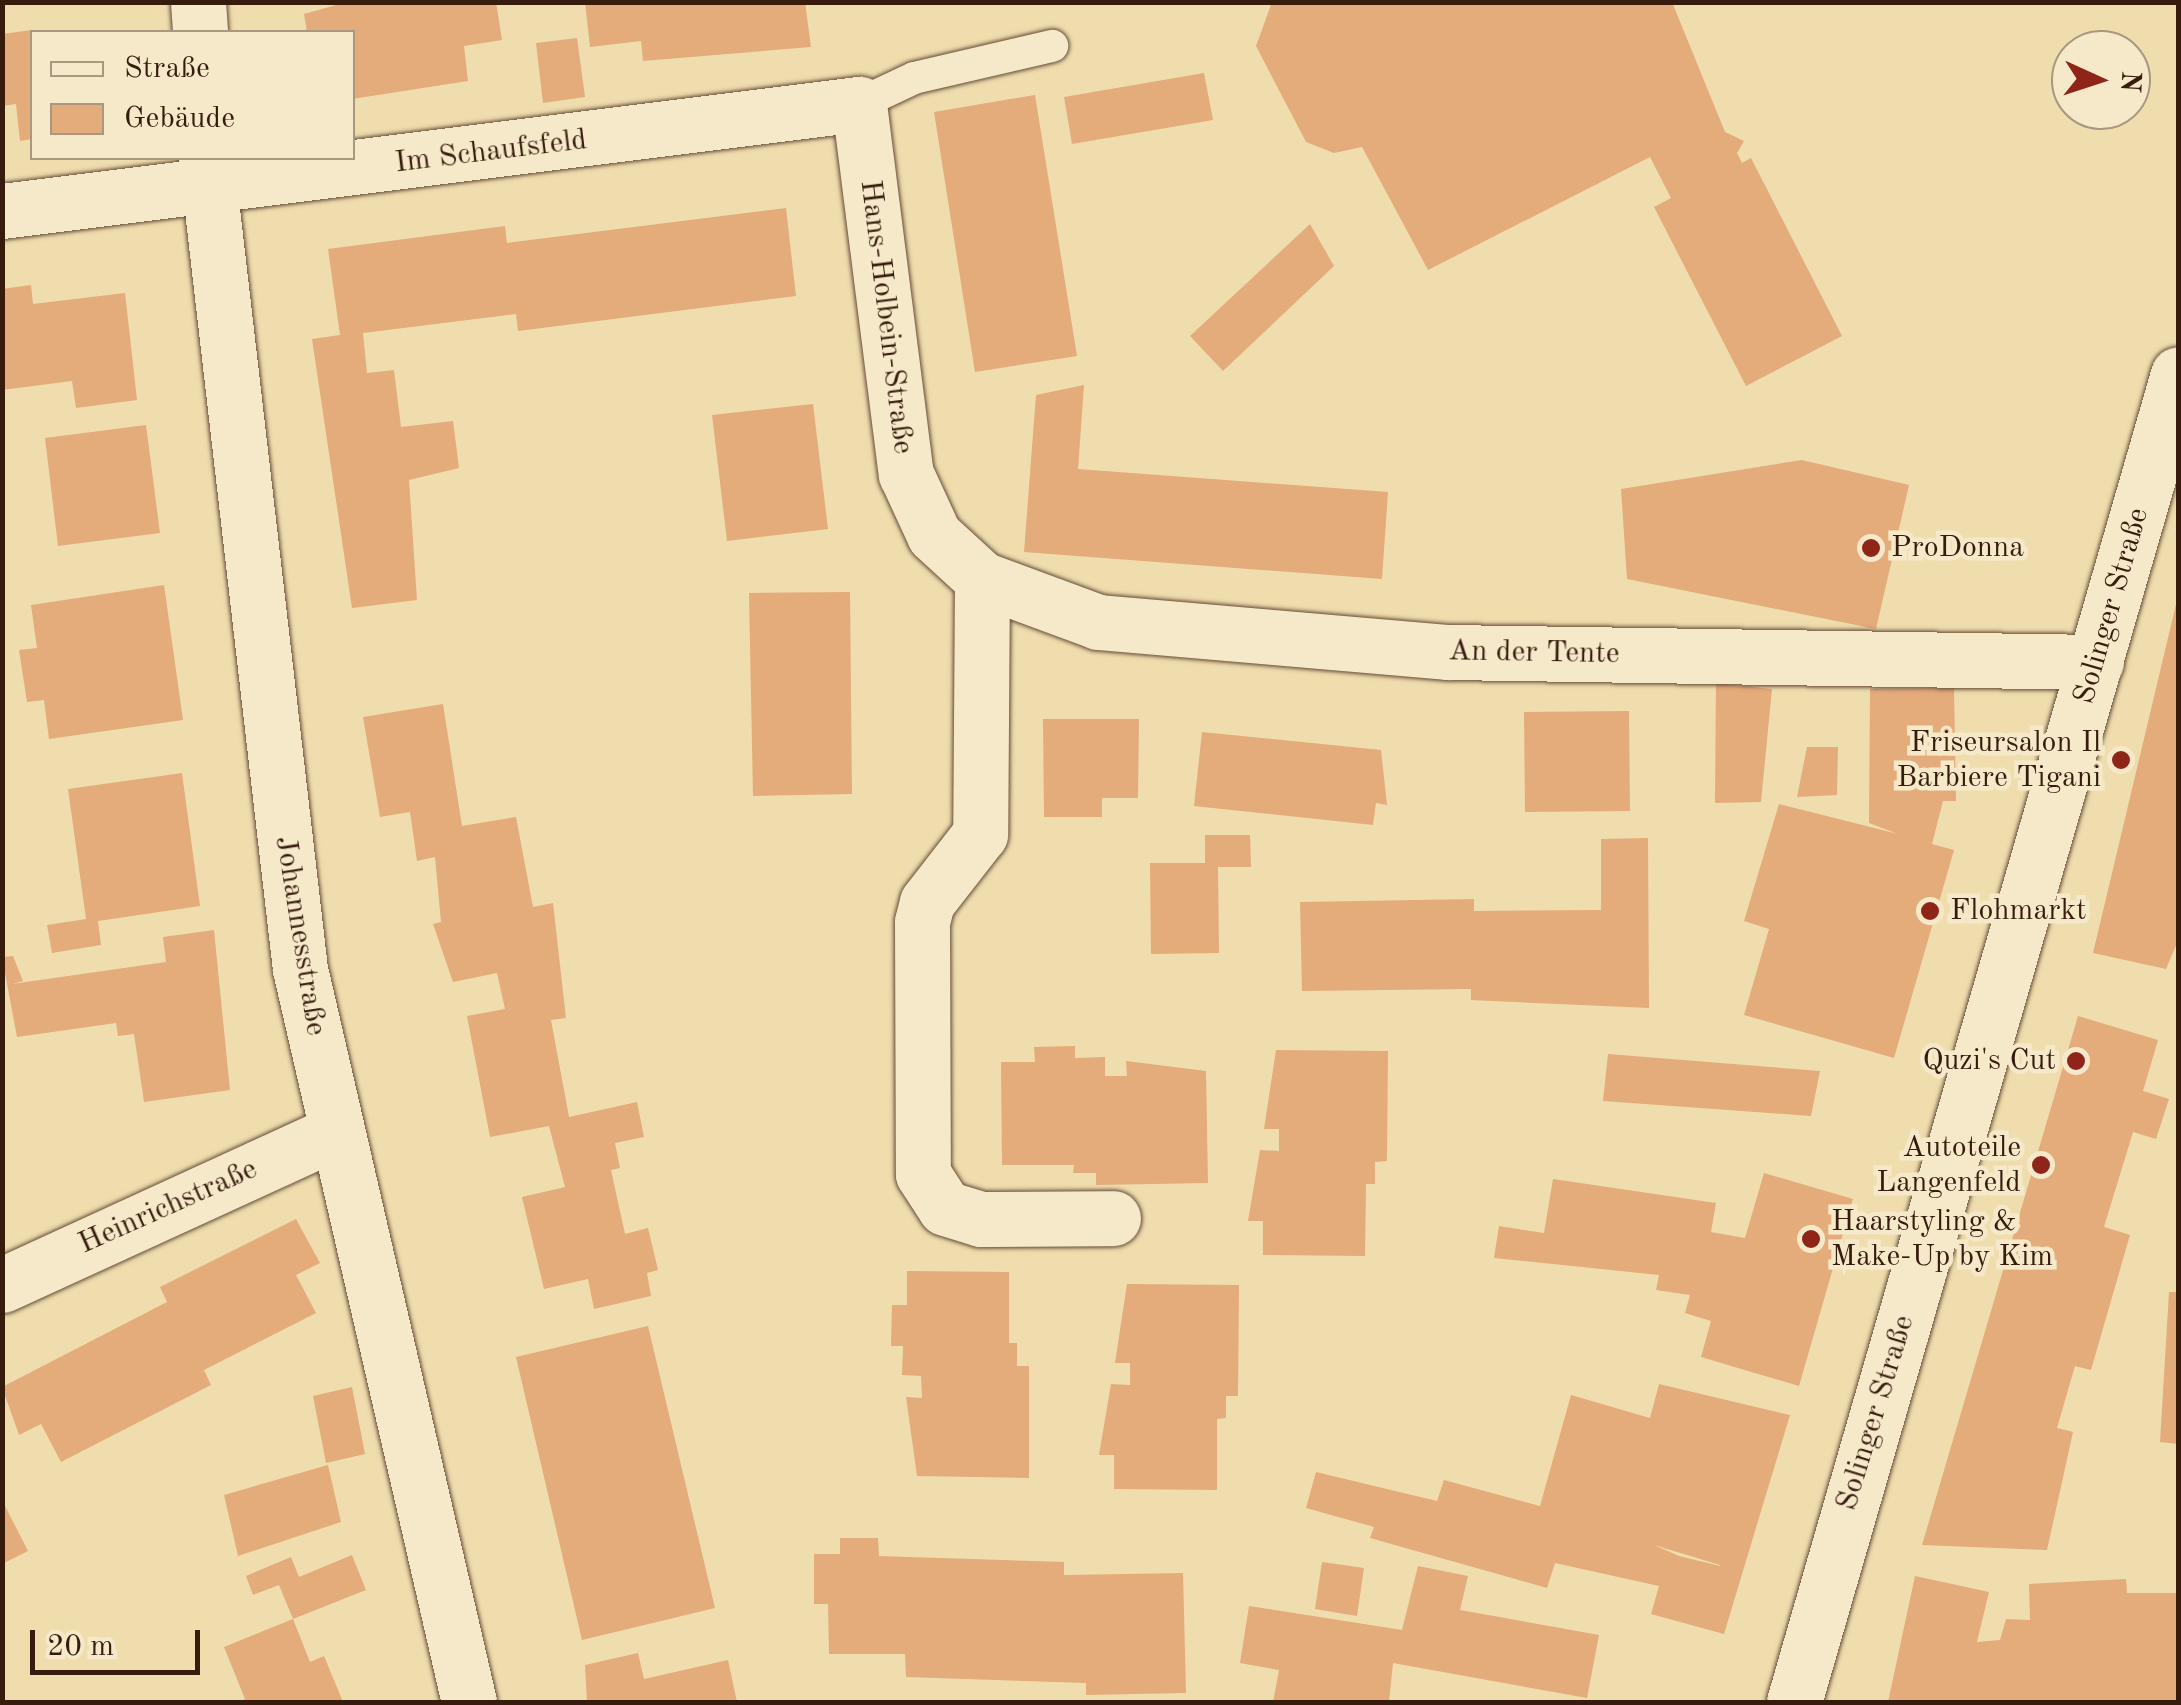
<!DOCTYPE html>
<html>
<head>
<meta charset="utf-8">
<style>
  body { margin:0 }
  #map { position:relative; width:2181px; height:1705px; overflow:hidden; background:#efddae; font-family:"Old Standard TT",serif }
  div>[style] { position:absolute }
  .building>* { inset:0; background:#e4ab7b }
  .roads { filter:drop-shadow(0 0 2px #654c36) drop-shadow(0 0 2px #654c36) }
  .lane>* { height:32px; margin:-16px; padding:0 16px; transform-origin:16px; border-radius:16px; background:#f5e9ca }
  .street>* { height:55px; margin:-27.5px; padding:0 27.5px; transform-origin:27.5px; border-radius:27.5px; background:#f5e9ca }
  .secondary>* { height:55px; margin:-27.5px; padding:0 27.5px; transform-origin:27.5px; border-radius:27.5px; background:#f5e9ca }
  .dots>* { width:28px; height:28px; translate:-50% -50%; box-sizing:border-box; border:5px solid #f5e9ca; border-radius:50% }
  span { translate:-50% -50%; white-space:nowrap; text-align:center; line-height:1.15; -webkit-text-stroke:9px #f5e9ca; paint-order:stroke }
  .street-label { font-size:30px; color:#371c0e }
  .poi-label { font-size:30px; color:#371c0e }
  .left { translate:0 -50%; text-align:left }
  .right { translate:-100% -50%; text-align:right }
  .frame { position:absolute; inset:0; border:5px solid #371c0e; pointer-events:none }
  .legend { position:absolute; left:30px; top:30px; width:325px; height:130px; box-sizing:border-box; background:#f5e9ca; border:2px solid #a9977f; margin:0; padding:12px 18px; list-style:none; font-size:30px; color:#371c0e }
  .legend li { display:flex; align-items:center; gap:20px; height:50px }
  .legend b { width:50px; border:2px solid #a9977f }
  .north { position:absolute; left:2051px; top:30px; width:100px; height:100px; box-sizing:border-box; background:#f5e9ca; border:2px solid #a9977f; border-radius:50%; rotate:93deg; font-size:28px; font-weight:700; line-height:40px; text-align:center; color:#371c0e }
  .north::after { content:''; display:block; margin:auto; width:35px; height:45px; background:#8f2418; clip-path:polygon(50% 0,100% 100%,50% 72%,0 100%) }
  .scale { position:absolute; left:30px; top:1630px; width:170px; height:45px; box-sizing:border-box; border:5px solid #371c0e; border-top:0; padding-left:12px; font-size:30px; line-height:35px; white-space:nowrap; color:#371c0e; -webkit-text-stroke:8px #f5e9ca; paint-order:stroke }
</style>
</head>
<body>
<div id="map">
  <div class="building">
    <div style="clip-path:polygon(347px 2px,496px 2px,502px 40px,464px 46px,468px 81px,352px 99px,352px 32px,307px 32px,304px 14px)"></div>
    <div style="clip-path:polygon(585px 2px,805px 2px,811px 47px,643px 61px,641px 41px,590px 47px)"></div>
    <div style="clip-path:polygon(1272px 2px,1672px 2px,1725px 132px,1744px 141px,1737px 153px,1742px 163px,1751px 158px,1842px 336px,1746px 386px,1654px 207px,1671px 198px,1650px 157px,1428px 270px,1362px 147px,1334px 153px,1306px 142px,1256px 46px)"></div>
    <div style="clip-path:polygon(32px 30px,32px 139px,20px 141px,16px 104px,2px 106px,2px 34px)"></div>
    <div style="clip-path:polygon(577px 38px,585px 97px,543px 103px,536px 43px)"></div>
    <div style="clip-path:polygon(1204px 73px,1213px 120px,1072px 144px,1064px 97px)"></div>
    <div style="clip-path:polygon(1035px 95px,1077px 356px,975px 372px,934px 112px)"></div>
    <div style="clip-path:polygon(786px 208px,796px 296px,518px 331px,516px 314px,363px 333px,367px 373px,394px 370px,401px 427px,453px 421px,459px 468px,409px 480px,417px 600px,352px 608px,312px 339px,340px 335px,328px 249px,505px 226px,507px 243px)"></div>
    <div style="clip-path:polygon(1310px 224px,1334px 266px,1223px 371px,1190px 336px)"></div>
    <div style="clip-path:polygon(31px 285px,33px 304px,125px 293px,137px 400px,76px 408px,72px 381px,2px 390px,2px 289px)"></div>
    <div style="clip-path:polygon(1084px 385px,1078px 469px,1388px 492px,1382px 579px,1024px 552px,1036px 395px)"></div>
    <div style="clip-path:polygon(813px 404px,828px 529px,727px 541px,712px 415px)"></div>
    <div style="clip-path:polygon(146px 425px,160px 533px,58px 546px,45px 438px)"></div>
    <div style="clip-path:polygon(1802px 460px,1909px 485px,1876px 629px,1627px 579px,1621px 489px)"></div>
    <div style="clip-path:polygon(164px 585px,183px 720px,49px 739px,44px 700px,27px 702px,19px 650px,37px 648px,31px 605px)"></div>
    <div style="clip-path:polygon(850px 592px,852px 794px,753px 796px,749px 593px)"></div>
    <div style="clip-path:polygon(2177px 600px,2178px 941px,2166px 969px,2093px 953px)"></div>
    <div style="clip-path:polygon(1716px 683px,1772px 689px,1761px 802px,1715px 803px)"></div>
    <div style="clip-path:polygon(1954px 688px,1956px 801px,1943px 801px,1932px 844px,1954px 850px,1894px 1058px,1744px 1015px,1769px 929px,1744px 921px,1779px 804px,1898px 834px,1869px 823px,1870px 689px)"></div>
    <div style="clip-path:polygon(443px 704px,462px 826px,516px 817px,533px 907px,553px 903px,566px 1018px,551px 1020px,569px 1117px,637px 1102px,644px 1137px,615px 1143px,620px 1168px,611px 1170px,625px 1234px,648px 1228px,658px 1270px,647px 1273px,651px 1296px,594px 1309px,588px 1279px,544px 1289px,522px 1197px,565px 1187px,549px 1126px,490px 1137px,467px 1016px,505px 1009px,497px 973px,453px 982px,433px 924px,441px 922px,435px 857px,417px 861px,410px 812px,380px 817px,363px 717px)"></div>
    <div style="clip-path:polygon(1629px 711px,1630px 811px,1525px 812px,1524px 712px)"></div>
    <div style="clip-path:polygon(1043px 719px,1139px 719px,1138px 798px,1102px 798px,1102px 817px,1044px 817px)"></div>
    <div style="clip-path:polygon(1202px 732px,1381px 750px,1387px 805px,1376px 803px,1373px 825px,1194px 806px)"></div>
    <div style="clip-path:polygon(1807px 747px,1838px 747px,1837px 795px,1797px 797px)"></div>
    <div style="clip-path:polygon(182px 773px,200px 906px,98px 921px,101px 945px,52px 953px,47px 925px,86px 919px,68px 789px)"></div>
    <div style="clip-path:polygon(1205px 835px,1250px 835px,1251px 867px,1218px 867px,1219px 953px,1151px 954px,1150px 863px,1205px 863px)"></div>
    <div style="clip-path:polygon(1648px 838px,1649px 1008px,1471px 1000px,1471px 989px,1302px 991px,1300px 902px,1474px 899px,1474px 911px,1601px 910px,1601px 839px)"></div>
    <div style="clip-path:polygon(214px 930px,230px 1090px,144px 1102px,134px 1034px,118px 1036px,116px 1023px,17px 1037px,2px 957px,13px 956px,23px 981px,12px 984px,166px 962px,163px 937px)"></div>
    <div style="clip-path:polygon(2078px 1016px,2158px 1040px,2143px 1091px,2169px 1099px,2156px 1139px,2133px 1132px,2104px 1227px,2130px 1235px,2091px 1370px,2075px 1366px,2057px 1428px,2073px 1432px,2047px 1550px,1922px 1545px)"></div>
    <div style="clip-path:polygon(1075px 1046px,1075px 1058px,1105px 1057px,1105px 1076px,1127px 1076px,1126px 1061px,1206px 1071px,1208px 1183px,1096px 1185px,1096px 1173px,1073px 1173px,1074px 1165px,1002px 1165px,1001px 1062px,1035px 1062px,1034px 1047px)"></div>
    <div style="clip-path:polygon(1276px 1050px,1388px 1051px,1387px 1161px,1375px 1162px,1375px 1184px,1366px 1184px,1365px 1256px,1263px 1255px,1263px 1221px,1248px 1221px,1260px 1150px,1279px 1151px,1279px 1129px,1264px 1129px)"></div>
    <div style="clip-path:polygon(1608px 1054px,1820px 1071px,1811px 1116px,1603px 1101px)"></div>
    <div style="clip-path:polygon(1764px 1173px,1853px 1199px,1799px 1386px,1701px 1357px,1711px 1321px,1685px 1313px,1690px 1295px,1656px 1290px,1659px 1275px,1494px 1258px,1499px 1226px,1544px 1233px,1553px 1179px,1716px 1203px,1711px 1232px,1745px 1238px)"></div>
    <div style="clip-path:polygon(296px 1219px,320px 1263px,296px 1275px,316px 1313px,204px 1370px,211px 1385px,61px 1462px,41px 1424px,19px 1435px,2px 1387px,167px 1302px,160px 1287px)"></div>
    <div style="clip-path:polygon(907px 1271px,1009px 1272px,1009px 1343px,1017px 1343px,1017px 1366px,1029px 1366px,1029px 1478px,917px 1476px,906px 1397px,922px 1398px,921px 1376px,902px 1375px,903px 1346px,891px 1346px,892px 1305px,907px 1305px)"></div>
    <div style="clip-path:polygon(1127px 1284px,1239px 1285px,1238px 1396px,1226px 1396px,1226px 1418px,1217px 1419px,1217px 1490px,1114px 1489px,1114px 1455px,1099px 1455px,1111px 1384px,1130px 1385px,1130px 1363px,1115px 1363px)"></div>
    <div style="clip-path:polygon(2169px 1292px,2178px 1292px,2178px 1444px,2160px 1442px)"></div>
    <div style="clip-path:polygon(648px 1326px,715px 1608px,582px 1640px,516px 1357px)"></div>
    <div style="clip-path:polygon(evenodd,1659px 1384px,1790px 1415px,1724px 1634px,1651px 1614px,1659px 1586px,1555px 1563px,1547px 1588px,1370px 1538px,1374px 1527px,1306px 1508px,1316px 1472px,1437px 1501px,1444px 1480px,1540px 1506px,1571px 1395px,1650px 1418px,1659px 1384px,1654px 1545px,1720px 1565px,1720px 1566px,1679px 1556px,1654px 1545px)"></div>
    <div style="clip-path:polygon(352px 1387px,365px 1454px,326px 1463px,313px 1396px)"></div>
    <div style="clip-path:polygon(328px 1465px,341px 1522px,238px 1556px,224px 1495px)"></div>
    <div style="clip-path:polygon(2px 1500px,28px 1551px,2px 1564px)"></div>
    <div style="clip-path:polygon(840px 1538px,878px 1538px,879px 1556px,1064px 1562px,1064px 1575px,1183px 1573px,1186px 1693px,1086px 1695px,1086px 1683px,906px 1677px,905px 1654px,829px 1654px,828px 1604px,814px 1604px,814px 1554px,840px 1554px)"></div>
    <div style="clip-path:polygon(352px 1555px,366px 1590px,293px 1619px,279px 1585px,253px 1595px,246px 1576px,291px 1557px,299px 1577px)"></div>
    <div style="clip-path:polygon(1322px 1562px,1364px 1568px,1357px 1616px,1315px 1609px)"></div>
    <div style="clip-path:polygon(1418px 1566px,1468px 1576px,1460px 1610px,1599px 1635px,1587px 1698px,1393px 1663px,1389px 1702px,1273px 1702px,1279px 1670px,1240px 1663px,1249px 1606px,1402px 1630px)"></div>
    <div style="clip-path:polygon(1915px 1576px,1989px 1592px,1977px 1642px,2000px 1640px,2006px 1619px,2030px 1620px,2029px 1584px,2126px 1579px,2127px 1593px,2178px 1593px,2178px 1702px,1888px 1702px)"></div>
    <div style="clip-path:polygon(293px 1619px,310px 1662px,324px 1656px,343px 1702px,238px 1702px,245px 1699px,224px 1647px)"></div>
    <div style="clip-path:polygon(638px 1653px,644px 1679px,728px 1660px,737px 1702px,587px 1702px,585px 1665px)"></div>
  </div>
  <div class="roads">
    <div class="lane">
      <div style="left:859px;top:104px;width:61px;rotate:-25.3deg"></div>
      <div style="left:914px;top:78px;width:142px;rotate:-13.1deg"></div>
    </div>
    <div class="street">
      <div style="left:198px;top:2px;width:30px;rotate:86deg"></div>
      <div style="left:206px;top:158px;width:816px;rotate:83.39deg"></div>
      <div style="left:300px;top:969px;width:752px;rotate:77.02deg"></div>
      <div style="left:2px;top:211px;width:864px;rotate:-7.12deg"></div>
      <div style="left:859px;top:104px;width:373px;rotate:82.8deg"></div>
      <div style="left:906px;top:474px;width:67px;rotate:65.3deg"></div>
      <div style="left:934px;top:535px;width:65px;rotate:42.5deg"></div>
      <div style="left:982px;top:579px;width:124px;rotate:20.3deg"></div>
      <div style="left:1098px;top:622px;width:351px;rotate:4.9deg"></div>
      <div style="left:1448px;top:652px;width:648px;rotate:0.88deg"></div>
      <div style="left:982px;top:579px;width:255px;rotate:90.4deg"></div>
      <div style="left:980px;top:834px;width:86px;rotate:127.9deg"></div>
      <div style="left:927px;top:902px;width:21px;rotate:104deg"></div>
      <div style="left:922px;top:922px;width:252px;rotate:89.8deg"></div>
      <div style="left:923px;top:1174px;width:40px;rotate:57.1deg"></div>
      <div style="left:945px;top:1208px;width:38px;rotate:17deg"></div>
      <div style="left:981px;top:1219px;width:132px;rotate:-0.4deg"></div>
      <div style="left:2px;top:1285px;width:367px;rotate:-24.6deg"></div>
    </div>
    <div class="secondary">
      <div style="left:1794px;top:1702px;width:1382px;rotate:-73.87deg"></div>
    </div>
  </div>
  <div class="dots">
    <div style="left:1871px;top:548px;background:#8f2418"></div>
    <div style="left:2121px;top:760px;background:#8f2418"></div>
    <div style="left:1930px;top:911px;background:#8f2418"></div>
    <div style="left:2076px;top:1061px;background:#8f2418"></div>
    <div style="left:2041px;top:1165px;background:#8f2418"></div>
    <div style="left:1811px;top:1239px;background:#8f2418"></div>
  </div>
  <div class="street-label">
    <span style="left:491px;top:152px;rotate:-7deg">Im Schaufsfeld</span>
    <span style="left:886px;top:317px;rotate:83deg">Hans-Holbein-Straße</span>
    <span style="left:2112px;top:606px;rotate:-74deg">Solinger Straße</span>
    <span style="left:1534px;top:653px;rotate:1deg">An der Tente</span>
    <span style="left:300px;top:936px;rotate:81deg">Johannesstraße</span>
    <span style="left:168px;top:1207px;rotate:-24deg">Heinrichstraße</span>
    <span style="left:1876px;top:1413px;rotate:-73deg">Solinger Straße</span>
  </div>
  <div class="poi-label">
    <span class="left" style="left:1891px;top:548px">ProDonna</span>
    <span class="right" style="left:2101px;top:760px">Friseursalon Il<br>Barbiere Tigani</span>
    <span class="left" style="left:1950px;top:911px">Flohmarkt</span>
    <span class="right" style="left:2056px;top:1061px">Quzi's Cut</span>
    <span class="right" style="left:2021px;top:1165px">Autoteile<br>Langenfeld</span>
    <span class="left" style="left:1831px;top:1239px">Haarstyling &amp;<br>Make-Up by Kim</span>
  </div>
  <div class="frame"></div>
  <ul class="legend">
  <li><b style="height:12px;background:#f5e9ca"></b>Straße</li>
  <li><b style="height:28px;background:#e4ab7b"></b>Gebäude</li>
  </ul>
  <div class="north">N</div>
  <div class="scale">20 m</div>
</div>
</body>
</html>
